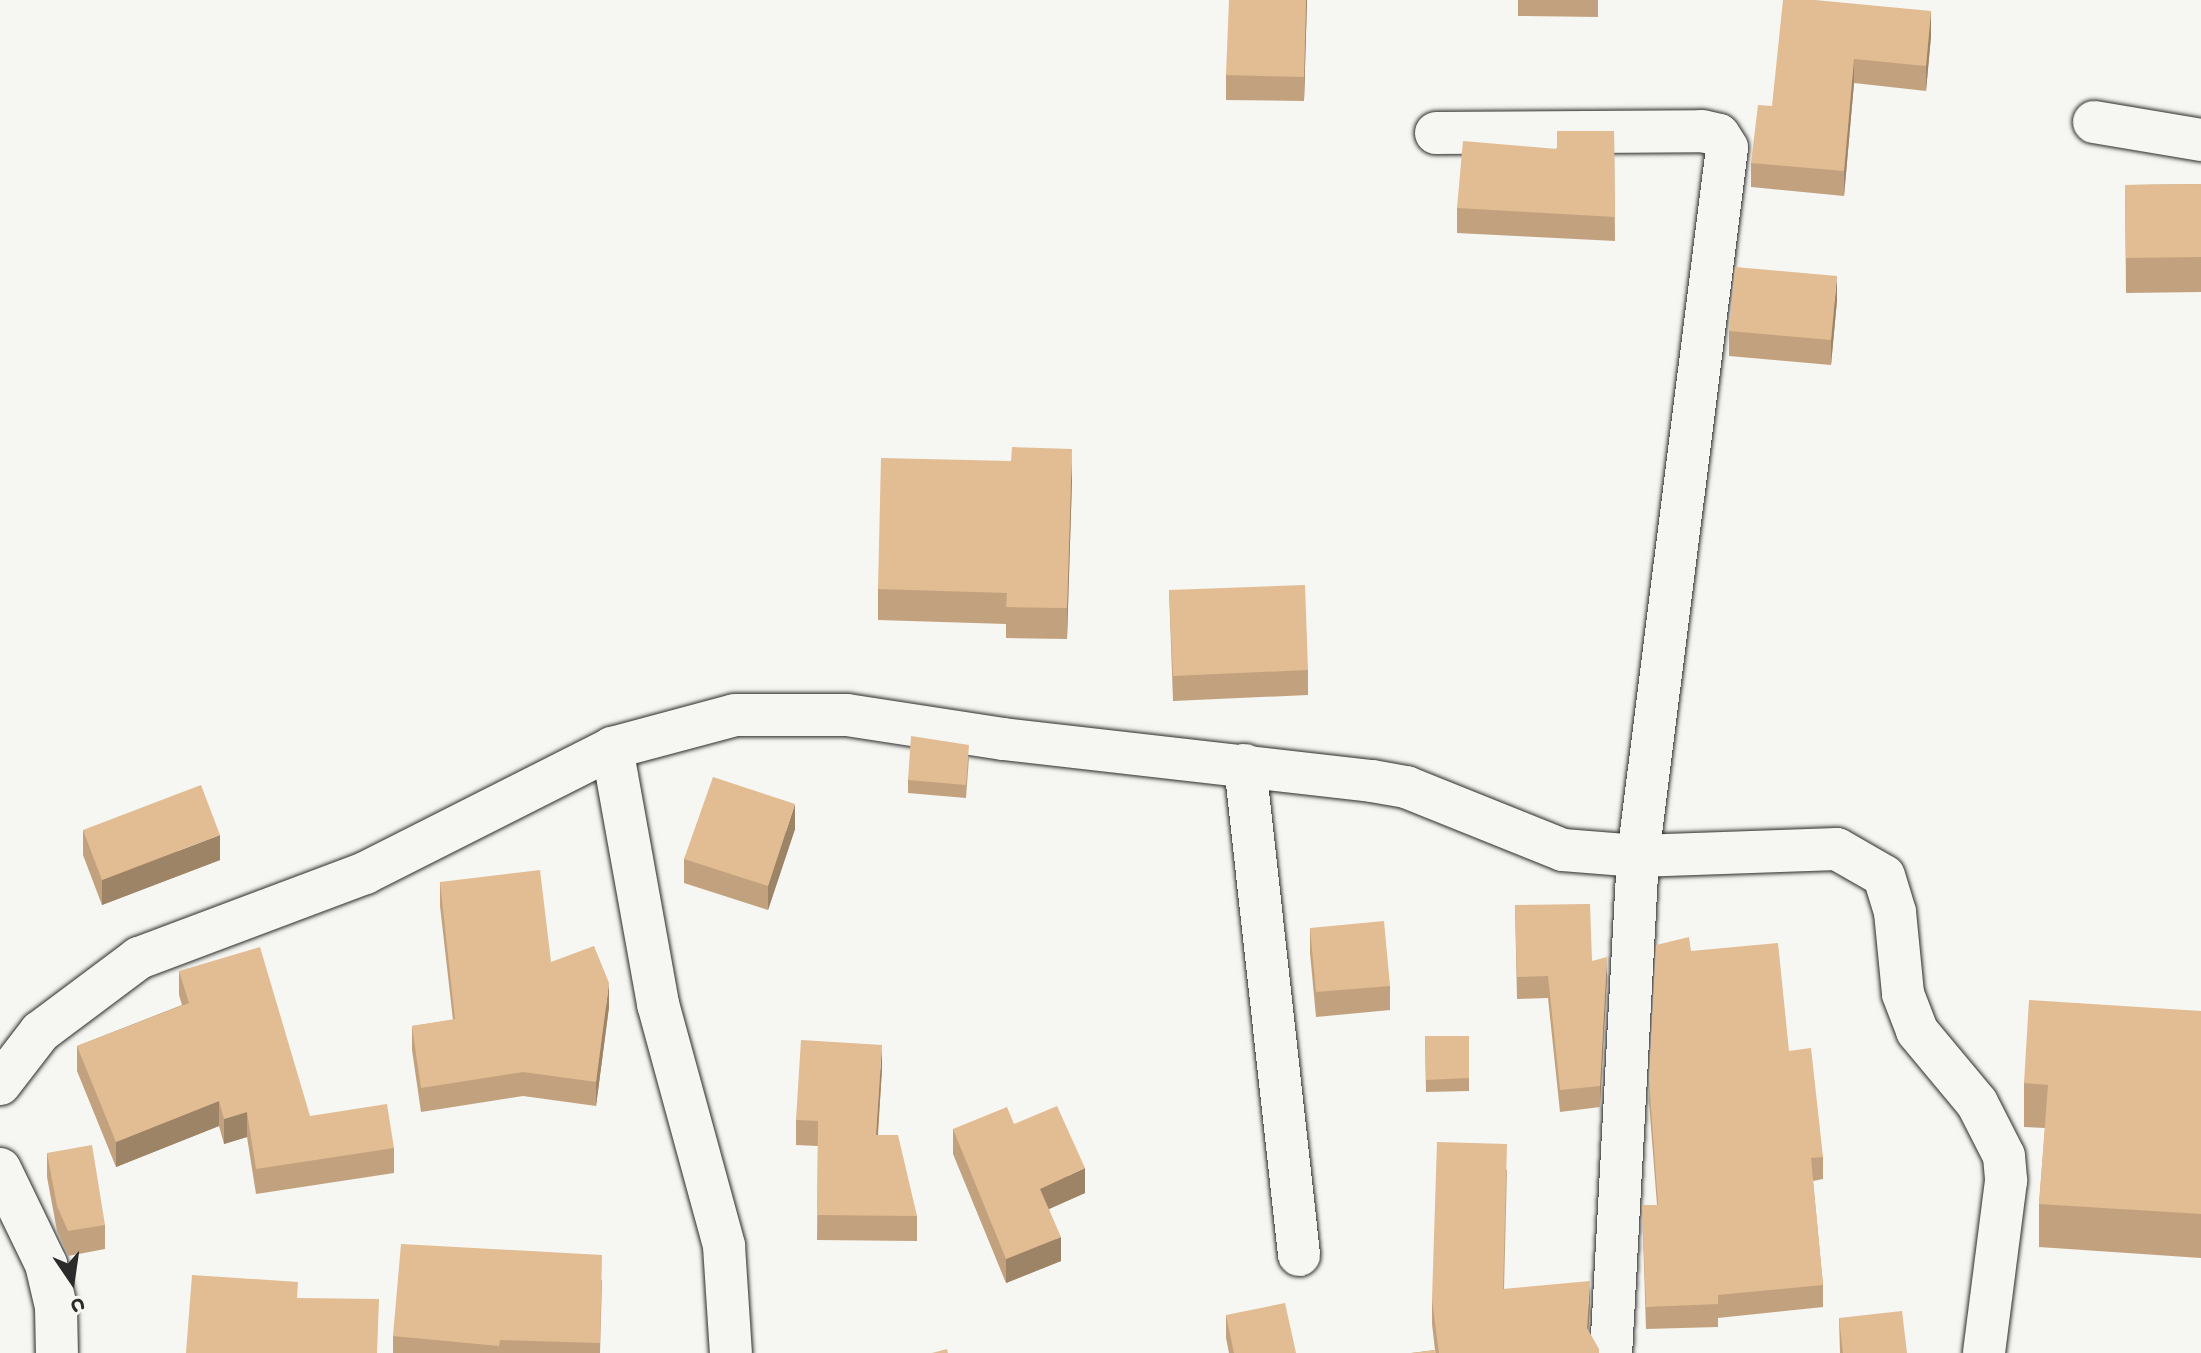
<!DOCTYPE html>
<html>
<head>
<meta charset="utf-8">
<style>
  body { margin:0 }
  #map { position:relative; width:2201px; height:1353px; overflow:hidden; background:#f6f6f2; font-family:"Gochi Hand",sans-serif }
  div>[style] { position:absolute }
  .roads { filter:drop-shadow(0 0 2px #2b2b2b) drop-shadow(0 0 2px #2b2b2b) }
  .street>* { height:42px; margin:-21px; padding:0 21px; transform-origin:21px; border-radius:21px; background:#f6f6f2 }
  .wall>* { inset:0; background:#c2a27e }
  .shaded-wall>* { inset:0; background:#9e8467 }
  .building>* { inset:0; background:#e2bc93 }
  span { translate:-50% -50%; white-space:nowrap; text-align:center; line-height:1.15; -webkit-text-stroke:8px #f6f6f2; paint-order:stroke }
  .north { position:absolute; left:32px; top:1241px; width:80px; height:80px; -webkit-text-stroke:6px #f6f6f2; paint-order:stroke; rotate:167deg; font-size:22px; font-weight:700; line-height:32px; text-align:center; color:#2b2b2b }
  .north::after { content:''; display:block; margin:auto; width:28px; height:36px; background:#2b2b2b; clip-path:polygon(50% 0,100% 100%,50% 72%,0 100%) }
</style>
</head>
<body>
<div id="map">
  <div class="roads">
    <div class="street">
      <div style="left:2094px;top:122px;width:109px;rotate:9.5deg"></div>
      <div style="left:1436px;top:133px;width:266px;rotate:-0.4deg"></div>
      <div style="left:1702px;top:131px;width:17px;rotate:13deg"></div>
      <div style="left:1719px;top:135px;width:15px;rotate:58deg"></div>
      <div style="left:1727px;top:148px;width:714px;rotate:97.16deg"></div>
      <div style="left:1638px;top:856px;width:498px;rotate:93.1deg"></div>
      <div style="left:612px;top:748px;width:260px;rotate:79.8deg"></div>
      <div style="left:658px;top:1004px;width:251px;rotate:74.7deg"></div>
      <div style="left:724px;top:1246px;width:107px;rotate:86.3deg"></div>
      <div style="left:1245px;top:765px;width:493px;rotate:83.7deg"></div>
      <div style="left:0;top:1084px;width:66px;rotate:-52.4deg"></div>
      <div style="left:40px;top:1032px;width:124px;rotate:-36.8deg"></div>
      <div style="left:139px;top:958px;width:241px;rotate:-20.6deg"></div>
      <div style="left:365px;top:873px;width:277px;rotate:-26.8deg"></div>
      <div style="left:612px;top:748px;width:127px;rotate:-15deg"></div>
      <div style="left:735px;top:715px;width:112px"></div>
      <div style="left:847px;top:715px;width:158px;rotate:8.7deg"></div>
      <div style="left:1003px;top:739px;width:371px;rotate:6.5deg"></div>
      <div style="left:1372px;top:781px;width:35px;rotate:10deg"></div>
      <div style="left:1406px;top:787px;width:169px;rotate:21.9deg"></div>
      <div style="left:1563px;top:850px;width:75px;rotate:4.6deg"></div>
      <div style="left:1638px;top:856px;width:199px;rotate:-2deg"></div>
      <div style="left:1837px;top:849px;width:54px;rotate:29.9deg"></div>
      <div style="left:1884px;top:876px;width:38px;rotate:73deg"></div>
      <div style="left:1895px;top:912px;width:82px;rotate:84.4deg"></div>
      <div style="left:1903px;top:994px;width:40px;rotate:69deg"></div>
      <div style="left:1917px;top:1031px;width:94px;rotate:50.2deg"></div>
      <div style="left:1977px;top:1103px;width:59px;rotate:63deg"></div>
      <div style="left:2004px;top:1156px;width:25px;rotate:85deg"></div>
      <div style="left:2006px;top:1181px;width:173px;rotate:97.3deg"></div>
      <div style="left:0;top:1169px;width:106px;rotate:64.2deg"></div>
      <div style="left:46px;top:1264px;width:44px;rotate:76.9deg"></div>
      <div style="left:56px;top:1307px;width:46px;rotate:88.8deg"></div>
    </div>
  </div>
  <div class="wall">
    <div style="clip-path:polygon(1307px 0,1304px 101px,1226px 100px,1226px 75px)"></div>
    <div style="clip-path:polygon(1518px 0,1598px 0,1598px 17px,1518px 16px)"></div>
    <div style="clip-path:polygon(1931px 11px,1931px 36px,1926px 91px,1854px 83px,1844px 196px,1751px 187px,1751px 163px,1772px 106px)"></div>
    <div style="clip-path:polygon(1614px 131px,1615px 241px,1457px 233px,1457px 208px,1557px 148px)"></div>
    <div style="clip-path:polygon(2201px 184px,2201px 292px,2126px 293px,2125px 185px)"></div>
    <div style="clip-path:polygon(1837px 300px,1831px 365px,1729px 356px,1729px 331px)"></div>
    <div style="clip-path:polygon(1072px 480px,1067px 639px,1006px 638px,1006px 624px,878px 620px,878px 589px)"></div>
    <div style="clip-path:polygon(1169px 590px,1308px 670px,1308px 695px,1173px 701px)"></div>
    <div style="clip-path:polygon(969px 758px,966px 798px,908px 793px,908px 780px)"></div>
    <div style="clip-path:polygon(795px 829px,768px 910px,684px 883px,684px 859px)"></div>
    <div style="clip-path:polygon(83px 830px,220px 860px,102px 905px,83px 855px)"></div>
    <div style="clip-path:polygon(440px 882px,551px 962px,609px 1007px,596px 1106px,523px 1096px,421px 1112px,412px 1050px,412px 1026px,453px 1020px,440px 906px)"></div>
    <div style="clip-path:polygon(1515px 905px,1592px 961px,1607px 979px,1600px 1107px,1560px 1112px,1548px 998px,1517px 999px)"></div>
    <div style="clip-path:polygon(1310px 928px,1390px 986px,1390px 1010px,1316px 1017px,1310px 953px)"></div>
    <div style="clip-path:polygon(1691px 951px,1789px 1051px,1823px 1157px,1823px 1179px,1813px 1181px,1823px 1285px,1823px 1307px,1718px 1318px,1718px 1327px,1646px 1329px,1642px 1205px,1657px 1205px,1649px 1102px,1649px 1079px)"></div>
    <div style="clip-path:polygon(179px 971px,310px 1116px,394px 1148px,394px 1173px,256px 1194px,247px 1137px,224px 1144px,219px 1126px,116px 1167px,77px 1071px,77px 1046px,182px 1005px,179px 995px)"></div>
    <div style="clip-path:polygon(2201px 1011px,2201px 1258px,2039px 1247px,2039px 1204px,2045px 1128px,2024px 1127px,2024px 1083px)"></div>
    <div style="clip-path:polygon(1425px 1036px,1469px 1036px,1469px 1091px,1426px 1092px)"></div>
    <div style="clip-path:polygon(882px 1069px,878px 1135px,917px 1216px,917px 1241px,817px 1240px,818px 1146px,796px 1145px,796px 1120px)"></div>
    <div style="clip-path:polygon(1014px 1124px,1085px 1193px,1049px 1209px,1061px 1261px,1006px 1283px,953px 1154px,953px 1129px)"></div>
    <div style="clip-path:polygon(47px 1153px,105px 1225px,105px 1249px,68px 1256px,57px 1231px,47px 1177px)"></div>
    <div style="clip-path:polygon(1507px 1169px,1504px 1289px,1590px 1305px,1588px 1330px,1599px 1353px,1411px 1353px,1435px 1350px,1432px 1324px,1432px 1299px)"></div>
    <div style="clip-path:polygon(602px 1280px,600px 1353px,393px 1353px,393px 1336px)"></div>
    <div style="clip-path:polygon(1226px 1315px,1296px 1353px,1229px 1353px,1226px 1338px)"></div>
    <div style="clip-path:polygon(1839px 1318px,1907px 1353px,1840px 1353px)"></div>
  </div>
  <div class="shaded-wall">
    <div style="clip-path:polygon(1306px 0,1307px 0,1304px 101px,1304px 77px)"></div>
    <div style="clip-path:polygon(1931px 11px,1931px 36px,1926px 91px,1926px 66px)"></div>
    <div style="clip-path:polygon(1854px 59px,1854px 83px,1844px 196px,1844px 171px)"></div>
    <div style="clip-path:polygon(1837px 276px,1837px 300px,1831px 365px,1831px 340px)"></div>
    <div style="clip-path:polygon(1072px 449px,1072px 480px,1067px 639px,1067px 608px)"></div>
    <div style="clip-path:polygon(795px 804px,795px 829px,768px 910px,768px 886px)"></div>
    <div style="clip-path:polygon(220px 835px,220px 860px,102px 905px,102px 880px)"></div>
    <div style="clip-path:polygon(1607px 957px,1607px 979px,1600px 1107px,1600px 1086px)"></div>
    <div style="clip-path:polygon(609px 983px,609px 1007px,596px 1106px,596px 1082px)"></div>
    <div style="clip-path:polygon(882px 1045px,882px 1069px,876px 1159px,876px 1135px)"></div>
    <div style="clip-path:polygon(219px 1101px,219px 1126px,116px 1167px,116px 1142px)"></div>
    <div style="clip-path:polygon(247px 1112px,247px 1137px,224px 1144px,224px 1119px)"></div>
    <div style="clip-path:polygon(1085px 1168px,1085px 1193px,1040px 1213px,1040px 1189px)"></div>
    <div style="clip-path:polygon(1061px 1237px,1061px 1261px,1006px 1283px,1006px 1259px)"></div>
    <div style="clip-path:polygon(1590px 1281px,1590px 1305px,1587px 1352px,1587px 1328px)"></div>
  </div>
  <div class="building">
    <div style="clip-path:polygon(1229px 0,1306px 0,1304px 77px,1226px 75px)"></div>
    <div style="clip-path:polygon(1783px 0,1815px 0,1931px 11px,1926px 66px,1854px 59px,1844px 171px,1751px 163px,1758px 105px,1772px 106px)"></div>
    <div style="clip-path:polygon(1557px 131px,1614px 131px,1615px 217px,1457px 208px,1463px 141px,1557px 149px)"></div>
    <div style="clip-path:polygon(2201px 184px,2201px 257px,2126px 258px,2125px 185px)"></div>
    <div style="clip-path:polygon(1735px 267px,1837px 276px,1831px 340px,1729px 331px)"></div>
    <div style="clip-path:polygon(1012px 447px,1072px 449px,1067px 608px,1006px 607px,1007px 593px,878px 589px,881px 458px,1011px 461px)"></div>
    <div style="clip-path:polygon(1305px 585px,1308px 670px,1173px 676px,1169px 590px)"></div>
    <div style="clip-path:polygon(911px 736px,969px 745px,966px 785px,908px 780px)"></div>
    <div style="clip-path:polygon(713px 777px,795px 804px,768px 886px,684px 859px)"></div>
    <div style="clip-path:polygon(201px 785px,220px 835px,102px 880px,83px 830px)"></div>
    <div style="clip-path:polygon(540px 870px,551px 962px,594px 946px,609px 983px,596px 1082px,523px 1072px,421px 1088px,412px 1026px,455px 1019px,440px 882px)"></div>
    <div style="clip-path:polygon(1590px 904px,1592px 961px,1607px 957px,1600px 1086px,1560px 1090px,1548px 976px,1517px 977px,1515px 905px)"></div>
    <div style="clip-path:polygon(1384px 921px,1390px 986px,1316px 992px,1310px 928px)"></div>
    <div style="clip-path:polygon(1689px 937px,1691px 951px,1778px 943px,1789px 1051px,1811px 1048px,1823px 1157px,1811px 1158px,1823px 1285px,1718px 1295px,1718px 1304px,1646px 1307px,1642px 1205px,1658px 1205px,1649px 1079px,1656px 945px)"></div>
    <div style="clip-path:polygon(260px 947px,310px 1116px,387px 1104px,394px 1148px,256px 1169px,247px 1112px,224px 1119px,219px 1101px,116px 1142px,77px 1046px,189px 1003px,179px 971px)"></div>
    <div style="clip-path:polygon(2029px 1000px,2201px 1011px,2201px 1214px,2039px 1204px,2048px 1085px,2024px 1083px)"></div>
    <div style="clip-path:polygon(1425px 1036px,1469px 1036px,1469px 1078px,1426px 1080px)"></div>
    <div style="clip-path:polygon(801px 1040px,882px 1045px,876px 1135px,898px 1135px,917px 1216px,817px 1215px,818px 1121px,796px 1120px)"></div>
    <div style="clip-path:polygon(1057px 1106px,1085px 1168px,1040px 1189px,1061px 1237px,1006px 1259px,953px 1129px,1007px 1107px,1014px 1124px)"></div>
    <div style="clip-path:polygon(1437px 1142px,1507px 1144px,1503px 1289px,1590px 1281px,1587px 1328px,1599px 1349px,1599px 1353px,1439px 1353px,1432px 1299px)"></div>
    <div style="clip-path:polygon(92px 1145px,105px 1225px,68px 1231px,57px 1206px,47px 1153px)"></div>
    <div style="clip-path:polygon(401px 1244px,602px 1255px,600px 1343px,500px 1340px,499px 1346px,393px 1336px)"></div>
    <div style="clip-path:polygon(192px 1275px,298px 1282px,297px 1298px,379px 1299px,377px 1353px,186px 1353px)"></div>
    <div style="clip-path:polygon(1285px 1303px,1296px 1353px,1234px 1353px,1226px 1315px)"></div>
    <div style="clip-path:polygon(1902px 1311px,1907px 1353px,1843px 1353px,1839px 1318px)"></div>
    <div style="clip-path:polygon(947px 1349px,948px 1353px,932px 1353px)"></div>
    <div style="clip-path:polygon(1436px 1350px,1436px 1353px,1411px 1353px)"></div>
  </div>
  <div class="north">U</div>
</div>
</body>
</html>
